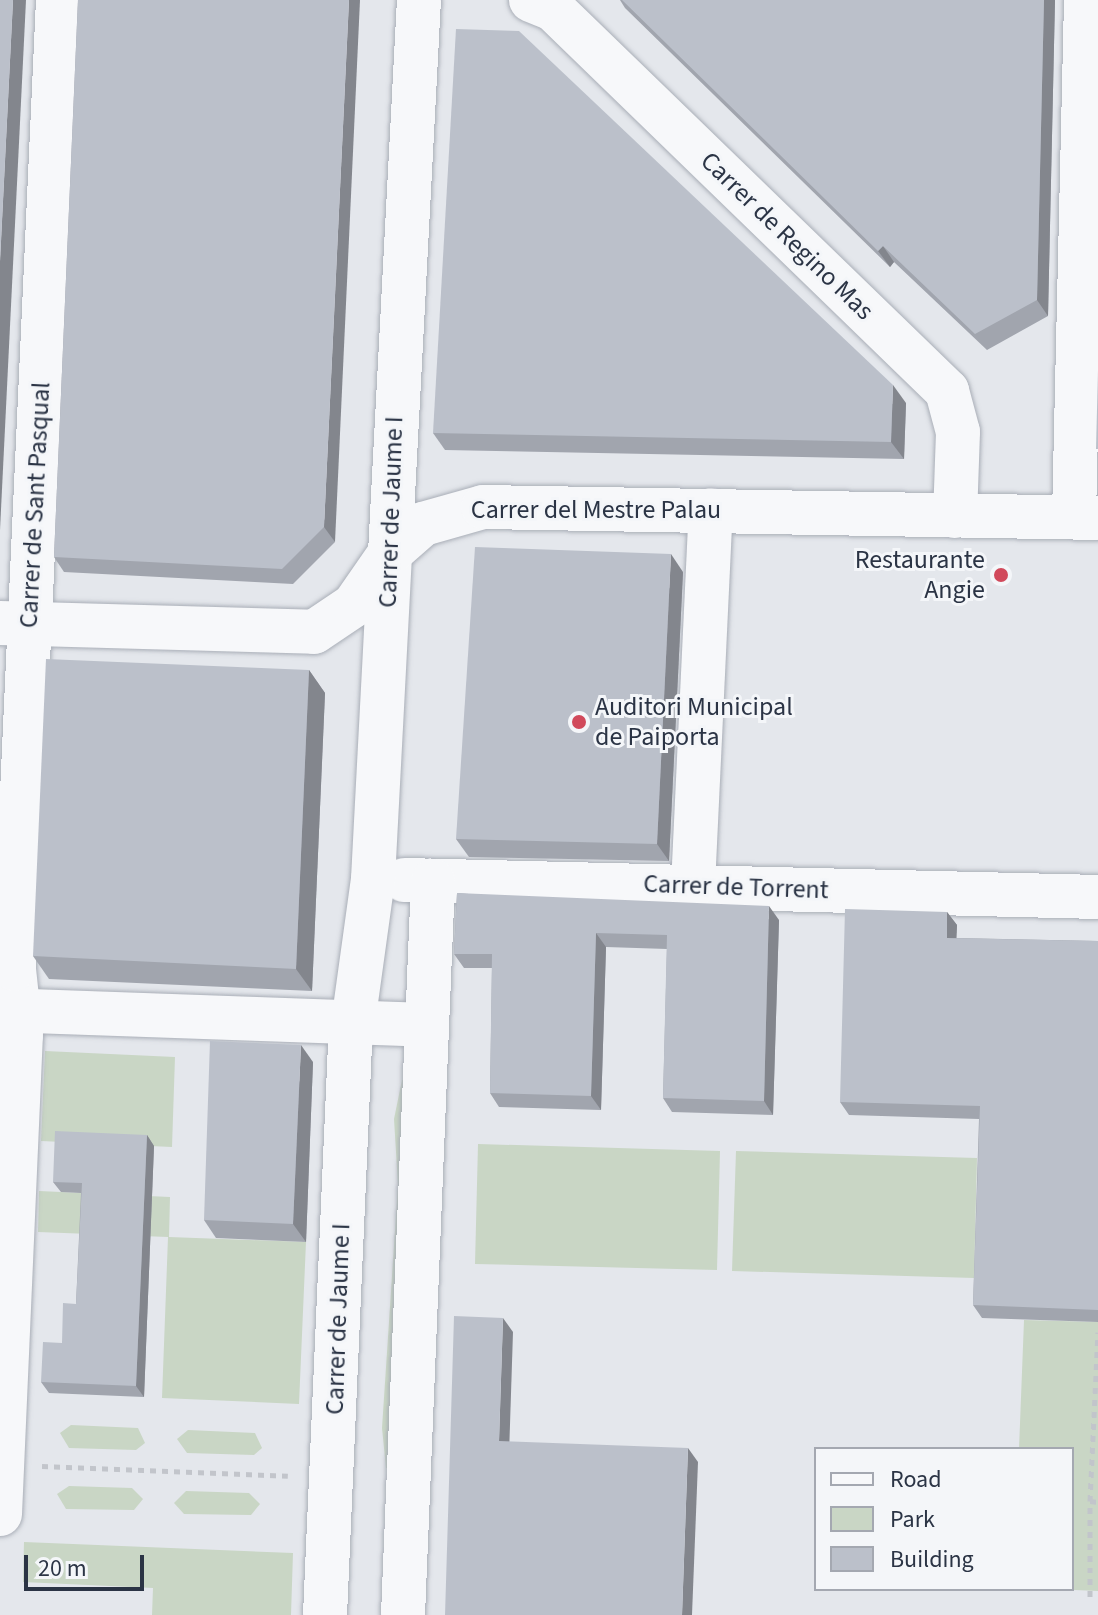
<!DOCTYPE html>
<html>
<head>
<meta charset="utf-8">
<style>
  body { margin:0 }
  #map { position:relative; width:1098px; height:1615px; overflow:hidden; background:#e4e7ec; font-family:"Source Sans 3",sans-serif }
  div>[style] { position:absolute }
  .green>* { inset:0; background:#c9d6c5 }
  .path>* { height:5px; margin-top:-2.5px; transform-origin:0; background:repeating-linear-gradient(90deg,#c2c5cb 0 6px,transparent 0 12px) }
  .roads { filter:drop-shadow(0 0 2px #a9aeb7) drop-shadow(0 0 2px #a9aeb7) }
  .minor>* { height:44px; margin:-22px; padding:0 22px; transform-origin:22px; border-radius:22px; background:#f7f8fa }
  .tertiary>* { height:44px; margin:-22px; padding:0 22px; transform-origin:22px; border-radius:22px; background:#f7f8fa }
  .wall>* { inset:0; background:#a1a5ae }
  .shaded-wall>* { inset:0; background:#83868d }
  .building>* { inset:0; background:#bbc0ca }
  .dots>* { width:22px; height:22px; translate:-50% -50%; box-sizing:border-box; border:4px solid #f4f6f9; border-radius:50% }
  span { translate:-50% -50%; white-space:nowrap; text-align:center; line-height:1.15; -webkit-text-stroke:6px #f4f6f9; paint-order:stroke }
  .street-label { font-size:26px; color:#2b3445 }
  .poi-label { font-size:26px; color:#2b3445 }
  .right { translate:-100% -50%; text-align:right }
  .left { translate:0 -50%; text-align:left }
  .legend { position:absolute; left:814px; top:1447px; width:260px; height:144px; box-sizing:border-box; background:#f4f6f9; border:2px solid #a4a8b1; margin:0; padding:10px 14px; list-style:none; font-size:24px; color:#2b3445 }
  .legend li { display:flex; align-items:center; gap:16px; height:40px }
  .legend b { width:40px; border:2px solid #a4a8b1 }
  .scale { position:absolute; left:24px; top:1555px; width:120px; height:36px; box-sizing:border-box; border:4px solid #2b3445; border-top:0; padding-left:10px; font-size:24px; line-height:28px; white-space:nowrap; color:#2b3445; -webkit-text-stroke:6px #f4f6f9; paint-order:stroke }
</style>
</head>
<body>
<div id="map">
  <div class="green">
    <div style="clip-path:polygon(45px 1051px,175px 1057px,172px 1147px,41px 1141px)"></div>
    <div style="clip-path:polygon(402px 1080px,412px 1081px,396px 1468px,386px 1468px,382px 1428px,398px 1185px,394px 1119px)"></div>
    <div style="clip-path:polygon(478px 1144px,720px 1151px,717px 1270px,475px 1264px)"></div>
    <div style="clip-path:polygon(736px 1151px,977px 1158px,974px 1278px,732px 1271px)"></div>
    <div style="clip-path:polygon(39px 1191px,170px 1197px,169px 1237px,306px 1242px,299px 1404px,162px 1398px,168px 1237px,38px 1232px)"></div>
    <div style="clip-path:polygon(1024px 1320px,1098px 1322px,1098px 1591px,1051px 1589px,1072px 1589px,1072px 1449px,1019px 1449px)"></div>
    <div style="clip-path:polygon(71px 1425px,138px 1428px,145px 1443px,136px 1450px,69px 1448px,60px 1433px)"></div>
    <div style="clip-path:polygon(188px 1430px,255px 1433px,262px 1448px,254px 1455px,187px 1453px,177px 1439px)"></div>
    <div style="clip-path:polygon(69px 1486px,132px 1488px,143px 1499px,134px 1510px,66px 1509px,57px 1494px)"></div>
    <div style="clip-path:polygon(186px 1491px,249px 1493px,260px 1504px,251px 1515px,184px 1514px,174px 1503px)"></div>
    <div style="clip-path:polygon(24px 1542px,293px 1553px,291px 1615px,152px 1615px,153px 1588px,23px 1582px)"></div>
  </div>
  <div class="path">
    <div style="left:42px;top:1466px;width:246px;rotate:2.3deg"></div>
    <div style="left:1090px;top:1501px;width:169px;rotate:-87.3deg"></div>
    <div style="left:1090px;top:1597px;width:96px;rotate:-90deg"></div>
    <div style="left:1090px;top:1501px;width:8px;rotate:7deg"></div>
  </div>
  <div class="roads">
    <div class="minor">
      <div style="left:531px;top:0;width:24px;rotate:22deg"></div>
      <div style="left:553px;top:9px;width:549px;rotate:44.11deg"></div>
      <div style="left:947px;top:391px;width:42px;rotate:75deg"></div>
      <div style="left:958px;top:432px;width:84px;rotate:92deg"></div>
      <div style="left:1074px;top:517px;width:517px;rotate:-88.67deg"></div>
      <div style="left:404px;top:880px;width:694px;rotate:1.4deg"></div>
      <div style="left:693px;top:886px;width:376px;rotate:-87.3deg"></div>
      <div style="left:0;top:1010px;width:426px;rotate:2deg"></div>
      <div style="left:0;top:1514px;width:479px;rotate:-87.5deg"></div>
      <div style="left:21px;top:1035px;width:66px;rotate:-96.1deg"></div>
      <div style="left:14px;top:969px;width:970px;rotate:-87.4deg"></div>
      <div style="left:325px;top:1615px;width:571px;rotate:-87.49deg"></div>
      <div style="left:350px;top:1045px;width:168px;rotate:-82.1deg"></div>
      <div style="left:373px;top:879px;width:326px;rotate:-87deg"></div>
      <div style="left:403px;top:1615px;width:735px;rotate:-87.66deg"></div>
    </div>
    <div class="tertiary">
      <div style="left:390px;top:553px;width:554px;rotate:-87deg"></div>
      <div style="left:0;top:623px;width:314px;rotate:1.6deg"></div>
      <div style="left:314px;top:632px;width:48px;rotate:-34deg"></div>
      <div style="left:354px;top:605px;width:63px;rotate:-55.3deg"></div>
      <div style="left:390px;top:553px;width:44px;rotate:-41.3deg"></div>
      <div style="left:423px;top:524px;width:62px;rotate:-15.8deg"></div>
      <div style="left:483px;top:507px;width:615px;rotate:1.02deg"></div>
    </div>
  </div>
  <div class="wall">
    <div style="clip-path:polygon(78px 0,335px 542px,293px 584px,64px 572px,54px 557px)"></div>
    <div style="clip-path:polygon(620px 0,1055px 0,1048px 316px,987px 350px,894px 262px,890px 267px,625px 8px)"></div>
    <div style="clip-path:polygon(906px 403px,904px 459px,445px 450px,433px 433px)"></div>
    <div style="clip-path:polygon(683px 572px,669px 861px,469px 857px,456px 839px)"></div>
    <div style="clip-path:polygon(309px 670px,325px 693px,312px 991px,49px 979px,33px 956px)"></div>
    <div style="clip-path:polygon(457px 893px,779px 920px,773px 1115px,672px 1112px,663px 1098px,667px 949px,606px 947px,601px 1110px,499px 1107px,490px 1093px,492px 968px,464px 968px,454px 954px)"></div>
    <div style="clip-path:polygon(947px 912px,957px 925px,956px 938px,1098px 941px,1098px 1322px,982px 1318px,973px 1305px,979px 1119px,849px 1115px,840px 1102px)"></div>
    <div style="clip-path:polygon(313px 1062px,306px 1242px,216px 1238px,204px 1220px)"></div>
    <div style="clip-path:polygon(147px 1135px,154px 1146px,144px 1397px,49px 1393px,41px 1382px,62px 1343px,76px 1304px,81px 1193px,61px 1192px,53px 1182px)"></div>
  </div>
  <div class="shaded-wall">
    <div style="clip-path:polygon(13px 0,26px 0,0 530px,0 261px)"></div>
    <div style="clip-path:polygon(349px 0,360px 0,335px 542px,324px 527px)"></div>
    <div style="clip-path:polygon(1044px 0,1055px 0,1048px 316px,1037px 300px)"></div>
    <div style="clip-path:polygon(883px 246px,894px 262px,890px 267px,878px 251px)"></div>
    <div style="clip-path:polygon(893px 385px,906px 403px,904px 459px,891px 442px)"></div>
    <div style="clip-path:polygon(671px 554px,683px 572px,669px 861px,657px 844px)"></div>
    <div style="clip-path:polygon(309px 670px,325px 693px,312px 991px,296px 969px)"></div>
    <div style="clip-path:polygon(769px 906px,779px 920px,773px 1115px,764px 1101px)"></div>
    <div style="clip-path:polygon(947px 912px,957px 925px,956px 951px,947px 938px)"></div>
    <div style="clip-path:polygon(596px 933px,606px 947px,601px 1110px,591px 1096px)"></div>
    <div style="clip-path:polygon(301px 1045px,313px 1062px,306px 1242px,293px 1224px)"></div>
    <div style="clip-path:polygon(147px 1135px,154px 1146px,144px 1397px,136px 1386px)"></div>
    <div style="clip-path:polygon(503px 1318px,513px 1332px,509px 1455px,499px 1441px)"></div>
    <div style="clip-path:polygon(688px 1448px,698px 1462px,692px 1615px,682px 1615px)"></div>
  </div>
  <div class="building">
    <div style="clip-path:polygon(0 0,13px 0,0 261px)"></div>
    <div style="clip-path:polygon(78px 0,349px 0,324px 527px,282px 569px,54px 557px)"></div>
    <div style="clip-path:polygon(622px 0,1044px 0,1037px 300px,975px 334px,883px 246px,878px 251px)"></div>
    <div style="clip-path:polygon(456px 29px,519px 31px,893px 385px,891px 442px,433px 433px)"></div>
    <div style="clip-path:polygon(1098px 370px,1098px 449px,1096px 449px)"></div>
    <div style="clip-path:polygon(475px 547px,671px 554px,657px 844px,456px 839px)"></div>
    <div style="clip-path:polygon(46px 659px,309px 670px,296px 969px,33px 956px)"></div>
    <div style="clip-path:polygon(457px 893px,769px 906px,764px 1101px,663px 1098px,667px 935px,596px 933px,591px 1096px,490px 1093px,492px 954px,454px 954px)"></div>
    <div style="clip-path:polygon(845px 909px,947px 912px,947px 938px,1098px 941px,1098px 1310px,973px 1305px,980px 1106px,840px 1102px)"></div>
    <div style="clip-path:polygon(210px 1041px,301px 1045px,293px 1224px,204px 1220px)"></div>
    <div style="clip-path:polygon(55px 1131px,147px 1135px,136px 1386px,41px 1382px,43px 1342px,62px 1343px,63px 1303px,76px 1304px,82px 1183px,53px 1182px)"></div>
    <div style="clip-path:polygon(454px 1316px,503px 1318px,499px 1441px,688px 1448px,682px 1615px,445px 1615px)"></div>
  </div>
  <div class="dots">
    <div style="left:1001px;top:575px;background:#d1495b"></div>
    <div style="left:579px;top:722px;background:#d1495b"></div>
  </div>
  <div class="street-label">
    <span style="left:787px;top:236px;rotate:44deg">Carrer de Regino Mas</span>
    <span style="left:35px;top:505px;rotate:-87deg">Carrer de Sant Pasqual</span>
    <span style="left:596px;top:510px">Carrer del Mestre Palau</span>
    <span style="left:391px;top:512px;rotate:-88deg">Carrer de Jaume I</span>
    <span style="left:736px;top:887px;rotate:2deg">Carrer de Torrent</span>
    <span style="left:338px;top:1319px;rotate:-88deg">Carrer de Jaume I</span>
  </div>
  <div class="poi-label">
    <span class="right" style="left:985px;top:575px">Restaurante<br>Angie</span>
    <span class="left" style="left:595px;top:722px">Auditori Municipal<br>de Paiporta</span>
  </div>
  <ul class="legend">
  <li><b style="height:10px;background:#f7f8fa"></b>Road</li>
  <li><b style="height:22px;background:#c9d6c5"></b>Park</li>
  <li><b style="height:22px;background:#bbc0ca"></b>Building</li>
  </ul>
  <div class="scale">20 m</div>
</div>
</body>
</html>
